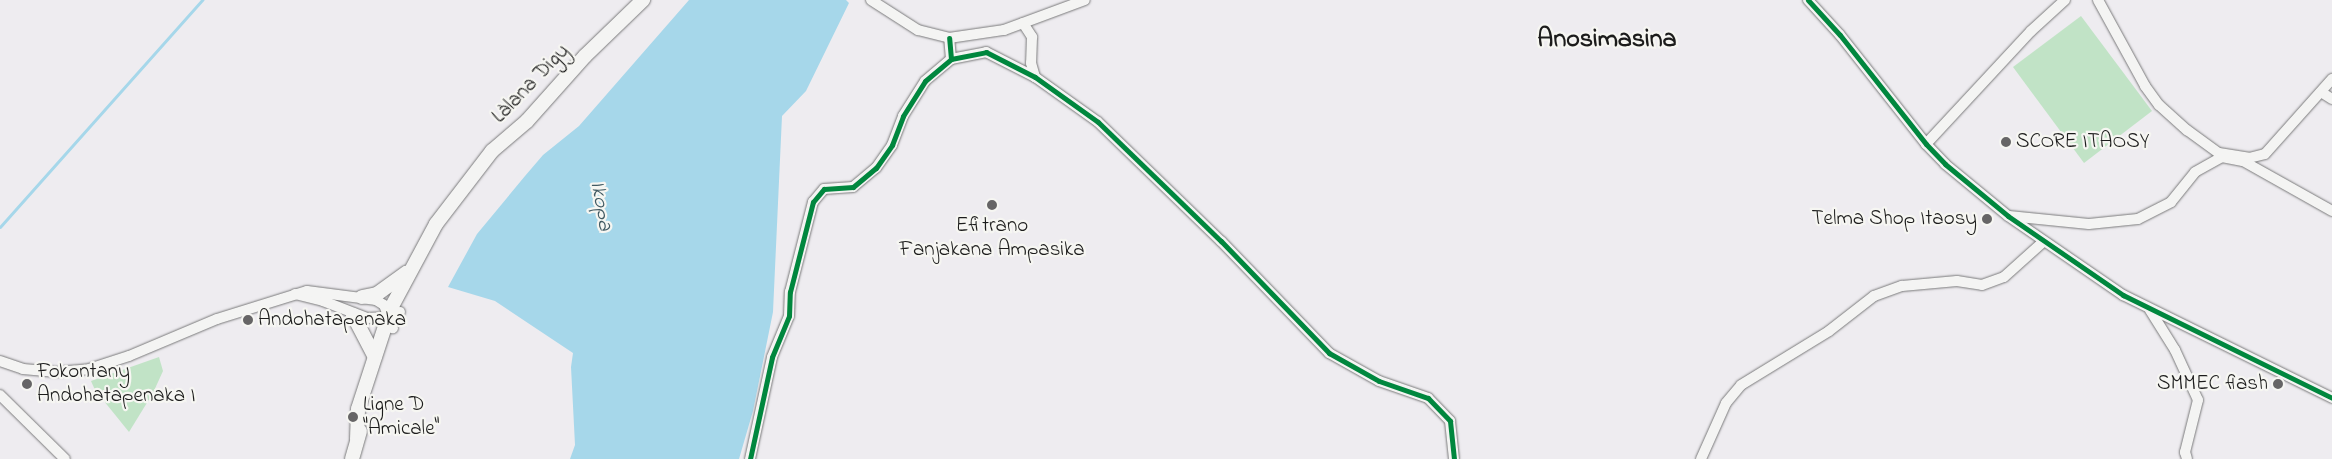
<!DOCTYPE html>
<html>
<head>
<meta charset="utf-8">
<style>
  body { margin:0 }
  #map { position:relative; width:2332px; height:459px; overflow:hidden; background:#eeecf0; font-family:"Indie Flower",sans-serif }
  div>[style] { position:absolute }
  .green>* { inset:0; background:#c1e3c6 }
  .water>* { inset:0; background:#a6d7ea }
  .stream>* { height:2.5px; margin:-1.25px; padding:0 1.25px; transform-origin:1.25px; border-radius:1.25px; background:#a6d7ea }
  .roads { filter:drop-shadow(0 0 1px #7a7a7b) drop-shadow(0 0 1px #7a7a7b) }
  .minor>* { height:10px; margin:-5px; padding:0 5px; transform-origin:5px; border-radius:5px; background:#f4f4f3 }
  .major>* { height:14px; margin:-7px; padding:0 7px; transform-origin:7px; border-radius:7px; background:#f4f4f3 }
  .cycleway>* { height:5px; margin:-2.5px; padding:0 2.5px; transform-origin:2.5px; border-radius:2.5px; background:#00873e }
  .dots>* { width:14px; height:14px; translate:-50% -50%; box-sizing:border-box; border:2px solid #f6f6f2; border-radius:50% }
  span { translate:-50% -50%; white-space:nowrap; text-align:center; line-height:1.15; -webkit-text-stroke:4.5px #f6f6f2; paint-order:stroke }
  .street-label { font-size:21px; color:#1c1c1c }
  .poi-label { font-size:21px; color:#1c1c1c }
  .left { translate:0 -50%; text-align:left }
  .right { translate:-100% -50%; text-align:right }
  .water-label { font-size:22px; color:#415a63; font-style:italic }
  .district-label { font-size:26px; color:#1c1c1c; font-weight:700 }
</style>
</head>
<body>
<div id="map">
  <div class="green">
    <div style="clip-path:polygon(2081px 16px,2152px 111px,2084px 163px,2013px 67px)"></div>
    <div style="clip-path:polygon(159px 357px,163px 371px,153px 393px,129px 432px,95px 390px,91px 381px)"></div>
  </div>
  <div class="water">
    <div style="clip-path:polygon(689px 0,846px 0,849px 3px,806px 91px,782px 116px,773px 312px,753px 411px,739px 459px,570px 459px,575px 445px,571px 367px,573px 353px,495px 301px,448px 287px,477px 234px,525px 176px,543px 155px,579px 126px)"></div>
  </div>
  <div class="stream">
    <div style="left:0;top:227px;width:304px;rotate:-48.3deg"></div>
  </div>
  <div class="roads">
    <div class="minor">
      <div style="left:871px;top:0;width:56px;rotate:32.6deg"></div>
      <div style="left:918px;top:30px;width:32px;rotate:14deg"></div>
      <div style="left:949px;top:38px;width:56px;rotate:-8.3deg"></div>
      <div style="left:1004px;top:30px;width:86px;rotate:-20.3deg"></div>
      <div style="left:1808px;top:0;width:47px;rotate:47.6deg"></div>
      <div style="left:1840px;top:35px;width:139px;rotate:51.7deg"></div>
      <div style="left:1926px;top:144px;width:28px;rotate:46deg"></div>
      <div style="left:1945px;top:164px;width:82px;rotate:39.5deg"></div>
      <div style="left:2008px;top:216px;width:140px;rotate:34.5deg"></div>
      <div style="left:2123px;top:295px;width:233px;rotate:26.2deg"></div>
      <div style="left:2098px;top:0;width:98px;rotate:61.3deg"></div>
      <div style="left:2145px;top:86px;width:24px;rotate:54deg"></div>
      <div style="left:2159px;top:105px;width:38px;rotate:42deg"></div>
      <div style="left:2187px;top:130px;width:39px;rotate:36deg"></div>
      <div style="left:2219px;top:153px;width:30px;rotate:9deg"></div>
      <div style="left:2249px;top:158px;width:16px;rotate:-14deg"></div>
      <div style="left:2265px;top:154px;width:101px;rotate:-48.2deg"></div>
      <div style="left:1023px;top:23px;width:17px;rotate:57deg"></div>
      <div style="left:1032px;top:37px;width:26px;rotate:92deg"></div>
      <div style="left:1031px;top:63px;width:15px;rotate:74deg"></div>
      <div style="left:951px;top:59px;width:36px;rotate:-11deg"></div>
      <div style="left:986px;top:52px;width:55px;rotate:27deg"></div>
      <div style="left:1035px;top:77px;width:77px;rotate:35.5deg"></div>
      <div style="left:1098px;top:122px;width:171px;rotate:44.1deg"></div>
      <div style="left:1221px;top:241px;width:156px;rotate:46deg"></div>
      <div style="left:1329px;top:353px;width:57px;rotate:29.2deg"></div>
      <div style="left:1379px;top:381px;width:52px;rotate:19.1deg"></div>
      <div style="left:1428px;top:398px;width:32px;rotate:46deg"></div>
      <div style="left:1450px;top:421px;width:38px;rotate:84deg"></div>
      <div style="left:2321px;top:92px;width:13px;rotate:32deg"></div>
      <div style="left:1926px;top:144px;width:154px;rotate:-47.1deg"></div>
      <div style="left:2031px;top:31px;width:46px;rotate:-42.4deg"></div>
      <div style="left:2009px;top:216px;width:80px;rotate:5.7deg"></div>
      <div style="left:2089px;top:224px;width:49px;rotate:-5.8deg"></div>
      <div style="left:2138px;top:219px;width:37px;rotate:-27deg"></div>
      <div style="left:2171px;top:202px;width:38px;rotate:-51deg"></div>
      <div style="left:2195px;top:172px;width:31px;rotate:-29deg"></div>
      <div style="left:2222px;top:157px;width:21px;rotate:11deg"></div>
      <div style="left:2243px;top:161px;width:102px;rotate:29.3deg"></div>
      <div style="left:295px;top:294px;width:29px;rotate:14deg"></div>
      <div style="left:323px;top:301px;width:47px;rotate:21.1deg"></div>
      <div style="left:367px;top:318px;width:21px;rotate:-3deg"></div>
      <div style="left:388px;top:317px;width:13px;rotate:-23deg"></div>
      <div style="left:2150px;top:310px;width:47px;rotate:58deg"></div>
      <div style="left:2175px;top:350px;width:55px;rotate:65.3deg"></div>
      <div style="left:2198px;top:400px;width:54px;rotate:104deg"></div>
      <div style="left:2185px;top:452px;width:7px;rotate:74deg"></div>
      <div style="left:0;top:361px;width:24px;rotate:19deg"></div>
      <div style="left:23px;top:369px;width:34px;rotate:5deg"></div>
      <div style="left:57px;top:372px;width:32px;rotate:-5deg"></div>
      <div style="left:89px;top:369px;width:42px;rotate:-18deg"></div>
      <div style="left:129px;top:356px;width:95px;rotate:-22.8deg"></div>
      <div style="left:217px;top:319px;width:94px;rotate:-17.3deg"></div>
      <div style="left:307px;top:291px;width:70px;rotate:7.4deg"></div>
      <div style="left:376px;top:300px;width:9px;rotate:32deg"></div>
      <div style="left:384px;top:305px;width:25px;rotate:69deg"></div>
      <div style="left:0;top:395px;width:91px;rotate:44.6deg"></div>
      <div style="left:750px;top:459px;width:104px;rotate:-77.8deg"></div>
      <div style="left:772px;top:357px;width:44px;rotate:-67.5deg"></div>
      <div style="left:789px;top:316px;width:24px;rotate:-88deg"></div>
      <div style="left:790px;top:292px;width:93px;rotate:-75.7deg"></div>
      <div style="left:813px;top:202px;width:17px;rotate:-50deg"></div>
      <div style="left:824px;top:189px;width:29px;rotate:-4deg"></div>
      <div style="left:853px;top:187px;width:30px;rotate:-40deg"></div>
      <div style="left:876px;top:168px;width:28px;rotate:-55deg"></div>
      <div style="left:892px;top:145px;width:31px;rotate:-69deg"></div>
      <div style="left:903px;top:116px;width:41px;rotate:-57.8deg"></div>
      <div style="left:925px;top:81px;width:34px;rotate:-40deg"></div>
      <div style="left:951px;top:59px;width:21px;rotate:-95deg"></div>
      <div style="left:1701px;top:459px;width:61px;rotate:-65.9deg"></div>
      <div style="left:1726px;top:403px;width:23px;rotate:-50deg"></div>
      <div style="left:1741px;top:385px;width:103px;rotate:-31.5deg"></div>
      <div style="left:1829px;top:331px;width:57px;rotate:-37.9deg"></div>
      <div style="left:1874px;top:296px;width:30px;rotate:-20deg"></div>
      <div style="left:1902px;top:286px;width:55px;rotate:-5.2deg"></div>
      <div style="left:1957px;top:281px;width:25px;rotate:9deg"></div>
      <div style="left:1982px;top:285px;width:23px;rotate:-20deg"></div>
      <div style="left:2004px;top:277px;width:52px;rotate:-41.9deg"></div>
    </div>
    <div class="major">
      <div style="left:362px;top:297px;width:15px;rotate:-11deg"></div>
      <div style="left:377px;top:294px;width:36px;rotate:-36deg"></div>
      <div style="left:353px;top:315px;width:47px;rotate:62.4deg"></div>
      <div style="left:357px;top:439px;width:30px;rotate:-88deg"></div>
      <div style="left:358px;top:409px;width:106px;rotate:-71.9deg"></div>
      <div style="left:391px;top:308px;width:95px;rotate:-61.8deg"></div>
      <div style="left:436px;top:224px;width:92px;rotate:-52.5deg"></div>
      <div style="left:492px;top:151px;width:46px;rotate:-40.6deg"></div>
      <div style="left:527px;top:121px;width:87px;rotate:-48.3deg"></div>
      <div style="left:585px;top:56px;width:81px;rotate:-44deg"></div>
      <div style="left:352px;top:459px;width:29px;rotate:-74deg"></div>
    </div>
  </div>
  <div class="cycleway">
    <div style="left:1808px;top:0;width:47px;rotate:47.6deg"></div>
    <div style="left:1840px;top:35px;width:139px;rotate:51.7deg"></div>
    <div style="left:1926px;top:144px;width:28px;rotate:46deg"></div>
    <div style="left:1945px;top:164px;width:82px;rotate:39.5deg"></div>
    <div style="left:2008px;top:216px;width:140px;rotate:34.5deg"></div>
    <div style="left:2123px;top:295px;width:233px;rotate:26.2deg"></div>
    <div style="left:951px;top:59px;width:36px;rotate:-11deg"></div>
    <div style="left:986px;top:52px;width:55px;rotate:27deg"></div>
    <div style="left:1035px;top:77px;width:77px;rotate:35.5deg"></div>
    <div style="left:1098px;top:122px;width:171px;rotate:44.1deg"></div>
    <div style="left:1221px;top:241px;width:156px;rotate:46deg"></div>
    <div style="left:1329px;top:353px;width:57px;rotate:29.2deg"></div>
    <div style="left:1379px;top:381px;width:52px;rotate:19.1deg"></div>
    <div style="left:1428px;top:398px;width:32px;rotate:46deg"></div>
    <div style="left:1450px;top:421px;width:38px;rotate:84deg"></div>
    <div style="left:750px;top:459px;width:104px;rotate:-77.8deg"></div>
    <div style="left:772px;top:357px;width:44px;rotate:-67.5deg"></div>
    <div style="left:789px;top:316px;width:24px;rotate:-88deg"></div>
    <div style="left:790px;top:292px;width:93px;rotate:-75.7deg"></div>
    <div style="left:813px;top:202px;width:17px;rotate:-50deg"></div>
    <div style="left:824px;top:189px;width:29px;rotate:-4deg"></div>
    <div style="left:853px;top:187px;width:30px;rotate:-40deg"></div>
    <div style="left:876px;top:168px;width:28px;rotate:-55deg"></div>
    <div style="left:892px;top:145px;width:31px;rotate:-69deg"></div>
    <div style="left:903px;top:116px;width:41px;rotate:-57.8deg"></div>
    <div style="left:925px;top:81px;width:34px;rotate:-40deg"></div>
    <div style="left:951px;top:59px;width:21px;rotate:-95deg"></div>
  </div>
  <div class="dots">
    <div style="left:2006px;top:142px;background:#666566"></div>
    <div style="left:992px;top:205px;background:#666566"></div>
    <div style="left:1987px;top:219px;background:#666566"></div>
    <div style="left:248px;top:320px;background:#666566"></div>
    <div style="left:27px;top:384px;background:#666566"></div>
    <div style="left:2278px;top:384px;background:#666566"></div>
    <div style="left:353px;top:417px;background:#666566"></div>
  </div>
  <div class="street-label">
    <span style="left:531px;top:84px;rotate:-46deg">Làlana Digy</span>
  </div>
  <div class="poi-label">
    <span class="left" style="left:2016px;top:142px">SCORE ITAOSY</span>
    <span class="right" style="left:1977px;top:219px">Telma Shop Itaosy</span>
    <span style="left:992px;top:238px">Efitrano<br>Fanjakana Ampasika</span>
    <span class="left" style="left:258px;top:320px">Andohatapenaka</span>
    <span class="left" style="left:37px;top:384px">Fokontany<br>Andohatapenaka I</span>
    <span class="right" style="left:2268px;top:384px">SMMEC flash</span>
    <span class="left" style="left:363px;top:417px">Ligne D<br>"Amicale"</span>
  </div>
  <div class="water-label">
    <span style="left:600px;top:206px;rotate:80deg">Ikopa</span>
  </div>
  <div class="district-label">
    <span style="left:1607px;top:41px">Anosimasina</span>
  </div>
</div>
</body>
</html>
